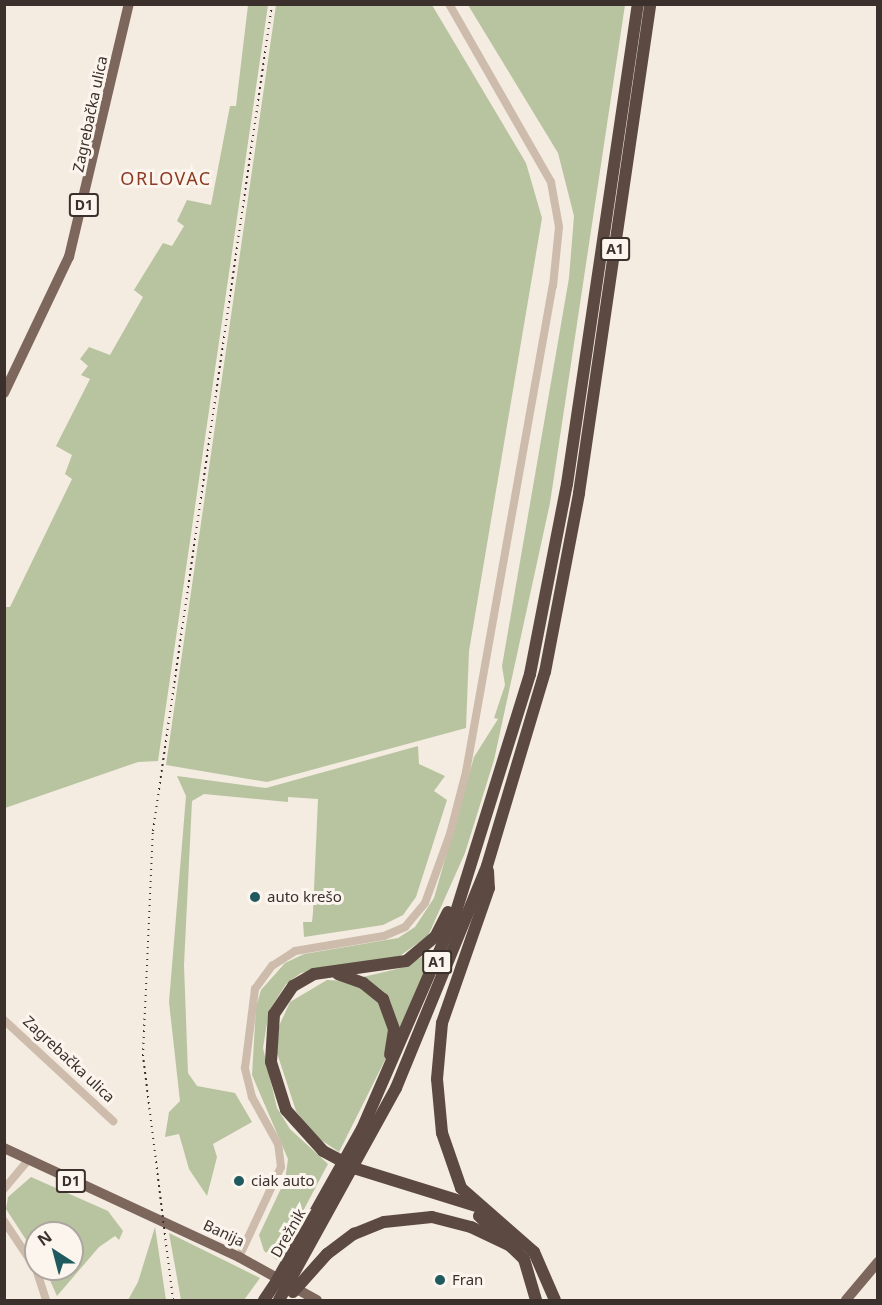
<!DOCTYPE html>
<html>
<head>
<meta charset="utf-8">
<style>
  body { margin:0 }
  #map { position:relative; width:882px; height:1305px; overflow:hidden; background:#f4ebe1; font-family:"Noto Sans",sans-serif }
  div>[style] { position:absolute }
  .green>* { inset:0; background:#b8c4a0 }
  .minor>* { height:8px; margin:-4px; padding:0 4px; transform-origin:4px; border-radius:4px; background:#cdbbac }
  .major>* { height:10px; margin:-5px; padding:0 5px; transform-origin:5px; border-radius:5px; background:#7d675c }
  .highway>* { height:12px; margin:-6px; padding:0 6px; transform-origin:6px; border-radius:6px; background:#5c4a42 }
  .rail>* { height:2px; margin-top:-1px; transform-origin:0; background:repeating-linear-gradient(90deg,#3b302b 0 1.5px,transparent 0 6px) }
  .highway-bridge>* { height:12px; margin:-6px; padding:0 6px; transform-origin:6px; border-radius:6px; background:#5c4a42 }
  .dots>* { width:16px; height:16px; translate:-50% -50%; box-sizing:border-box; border:3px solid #fbf5ee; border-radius:50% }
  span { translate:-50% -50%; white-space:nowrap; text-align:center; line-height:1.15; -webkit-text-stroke:6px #fbf5ee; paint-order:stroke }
  .shield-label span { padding:2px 4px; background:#fbf5ee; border:2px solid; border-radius:4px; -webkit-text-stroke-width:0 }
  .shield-label { font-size:14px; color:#3b302b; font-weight:700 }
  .street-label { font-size:15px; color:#3b302b }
  .poi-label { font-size:15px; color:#3b302b }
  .left { translate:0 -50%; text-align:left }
  .quarter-label { font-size:18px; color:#8c3b22; letter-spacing:1.5px }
  .frame { position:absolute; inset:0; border:6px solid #3b302b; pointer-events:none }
  .north { position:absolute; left:24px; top:1221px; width:60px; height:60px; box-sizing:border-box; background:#fbf5ee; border:2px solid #aea6a0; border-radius:50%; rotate:324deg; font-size:16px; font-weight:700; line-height:24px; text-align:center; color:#3b302b }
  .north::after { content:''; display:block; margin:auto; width:21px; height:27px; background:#1f5a5e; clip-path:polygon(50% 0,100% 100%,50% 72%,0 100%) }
</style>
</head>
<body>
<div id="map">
  <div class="green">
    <div style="clip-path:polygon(248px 5px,268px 5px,158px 761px,138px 762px,5px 808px,5px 607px,10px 607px,72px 479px,65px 474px,72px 455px,56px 446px,90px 379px,81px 375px,88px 366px,80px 359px,89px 347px,110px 355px,143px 297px,134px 290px,163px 243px,172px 246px,184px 226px,177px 221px,187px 200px,211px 205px,230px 106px,236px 106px)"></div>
    <div style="clip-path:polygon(276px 5px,432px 5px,526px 163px,542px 218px,469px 651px,466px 728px,267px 782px,166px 765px)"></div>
    <div style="clip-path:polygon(468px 5px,625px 5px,550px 503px,494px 760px,465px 853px,428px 936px,397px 958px,301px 973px,286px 984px,269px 1011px,263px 1048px,277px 1108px,290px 1129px,328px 1164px,277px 1260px,264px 1251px,259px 1235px,285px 1180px,288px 1159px,252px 1075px,256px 1007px,261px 990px,285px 963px,304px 954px,398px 938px,415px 927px,434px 898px,474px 757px,498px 719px,494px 718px,505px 685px,502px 666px,569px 278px,574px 216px,558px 153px)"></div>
    <div style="clip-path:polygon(418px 746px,419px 764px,445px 776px,434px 791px,447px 800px,416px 897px,403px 915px,383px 925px,304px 937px,303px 922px,312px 922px,313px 912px,318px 799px,288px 797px,288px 802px,204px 794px,192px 801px,184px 965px,188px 1073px,197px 1086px,235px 1093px,252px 1122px,213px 1144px,217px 1157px,207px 1196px,189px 1169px,179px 1134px,165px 1137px,169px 1112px,180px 1101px,169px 1002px,186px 796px,177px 776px,266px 788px)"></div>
    <div style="clip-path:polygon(435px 950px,398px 1040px,389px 1003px,363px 977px,401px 968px)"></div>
    <div style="clip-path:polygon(327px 980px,349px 981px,374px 995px,389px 1021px,386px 1058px,339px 1152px,315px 1136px,296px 1111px,277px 1053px,279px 1026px,290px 1002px)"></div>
    <div style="clip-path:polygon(31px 1177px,108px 1211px,123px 1231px,119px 1240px,115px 1236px,99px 1247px,57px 1296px,45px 1269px,72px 1269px,72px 1233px,36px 1233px,36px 1255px,6px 1209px,8px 1197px)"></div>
    <div style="clip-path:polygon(155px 1227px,166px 1300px,128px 1300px,138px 1282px)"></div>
    <div style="clip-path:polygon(169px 1233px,260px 1278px,244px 1300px,181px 1300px)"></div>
  </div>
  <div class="minor">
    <div style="left:4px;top:1020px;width:149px;rotate:42.8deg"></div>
    <div style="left:4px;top:1189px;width:35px;rotate:-50deg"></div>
    <div style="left:4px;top:1221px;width:58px;rotate:56.3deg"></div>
    <div style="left:239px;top:1257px;width:99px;rotate:-65deg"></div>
    <div style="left:281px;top:1167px;width:23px;rotate:-97deg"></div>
    <div style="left:278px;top:1144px;width:54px;rotate:-119deg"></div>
    <div style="left:252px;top:1097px;width:30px;rotate:-104deg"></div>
    <div style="left:245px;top:1068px;width:80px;rotate:-82.8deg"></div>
    <div style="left:255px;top:989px;width:29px;rotate:-54deg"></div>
    <div style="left:272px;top:966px;width:27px;rotate:-33deg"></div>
    <div style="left:295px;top:951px;width:90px;rotate:-9.6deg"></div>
    <div style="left:384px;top:936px;width:23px;rotate:-23deg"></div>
    <div style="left:405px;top:927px;width:31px;rotate:-50deg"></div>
    <div style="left:425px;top:903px;width:73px;rotate:-70.1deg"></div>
    <div style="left:450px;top:834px;width:64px;rotate:-75.5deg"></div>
    <div style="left:466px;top:772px;width:494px;rotate:-79.9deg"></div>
    <div style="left:553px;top:286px;width:59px;rotate:-84.2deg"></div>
    <div style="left:559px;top:227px;width:46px;rotate:-100.1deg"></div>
    <div style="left:551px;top:182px;width:205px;rotate:-119.8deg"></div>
    <div style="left:36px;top:1269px;width:33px;rotate:72deg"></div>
  </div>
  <div class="major">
    <div style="left:4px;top:393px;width:151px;rotate:-64.5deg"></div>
    <div style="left:69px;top:257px;width:260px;rotate:-76.7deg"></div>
    <div style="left:4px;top:1148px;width:259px;rotate:24.9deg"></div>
    <div style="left:239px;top:1257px;width:89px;rotate:28.9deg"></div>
    <div style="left:846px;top:1300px;width:50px;rotate:-49.9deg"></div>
  </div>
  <div class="highway">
    <div style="left:488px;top:871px;width:17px;rotate:87deg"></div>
    <div style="left:489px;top:888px;width:143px;rotate:109.2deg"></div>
    <div style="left:442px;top:1023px;width:56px;rotate:95.1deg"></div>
    <div style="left:437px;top:1079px;width:54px;rotate:84.7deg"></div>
    <div style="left:442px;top:1133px;width:58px;rotate:70.9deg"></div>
    <div style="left:461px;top:1188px;width:97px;rotate:41.2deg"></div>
    <div style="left:534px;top:1252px;width:52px;rotate:66.4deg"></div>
    <div style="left:448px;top:912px;width:27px;rotate:117deg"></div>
    <div style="left:436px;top:936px;width:39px;rotate:140deg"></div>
    <div style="left:406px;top:961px;width:93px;rotate:172deg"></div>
    <div style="left:314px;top:974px;width:24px;rotate:150deg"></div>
    <div style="left:293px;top:986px;width:34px;rotate:124deg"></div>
    <div style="left:274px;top:1014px;width:48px;rotate:93.6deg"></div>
    <div style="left:271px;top:1062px;width:50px;rotate:72.6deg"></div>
    <div style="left:286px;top:1110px;width:55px;rotate:47.9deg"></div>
    <div style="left:323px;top:1151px;width:38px;rotate:28deg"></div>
    <div style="left:357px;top:1169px;width:129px;rotate:17.2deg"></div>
    <div style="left:338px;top:974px;width:27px;rotate:20deg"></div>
    <div style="left:363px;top:983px;width:26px;rotate:39deg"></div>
    <div style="left:383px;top:999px;width:33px;rotate:70deg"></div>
    <div style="left:394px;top:1030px;width:25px;rotate:99deg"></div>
    <div style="left:396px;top:1088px;width:240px;rotate:-67.7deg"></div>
    <div style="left:487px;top:866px;width:202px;rotate:-73.4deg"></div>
    <div style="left:545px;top:672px;width:182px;rotate:-79.2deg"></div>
    <div style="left:579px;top:493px;width:494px;rotate:-81.7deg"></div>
    <div style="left:362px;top:1129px;width:233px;rotate:-66.5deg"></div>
    <div style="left:455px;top:915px;width:252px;rotate:-72.7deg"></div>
    <div style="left:530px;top:674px;width:194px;rotate:-79deg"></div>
    <div style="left:567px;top:484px;width:485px;rotate:-81.6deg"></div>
    <div style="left:479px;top:1216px;width:62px;rotate:43.7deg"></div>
    <div style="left:524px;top:1259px;width:43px;rotate:73.7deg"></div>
    <div style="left:354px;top:1234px;width:32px;rotate:-22deg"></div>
    <div style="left:384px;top:1222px;width:48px;rotate:-5.9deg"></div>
    <div style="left:432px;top:1217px;width:40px;rotate:14.4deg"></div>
    <div style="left:471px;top:1227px;width:49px;rotate:25.5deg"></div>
    <div style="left:264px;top:1300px;width:22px;rotate:-56deg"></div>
  </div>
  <div class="rail">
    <div style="left:173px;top:1300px;width:246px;rotate:-97deg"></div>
    <div style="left:143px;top:1056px;width:225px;rotate:-87.5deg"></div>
    <div style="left:153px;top:831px;width:836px;rotate:-81.81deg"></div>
  </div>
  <div class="highway-bridge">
    <div style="left:276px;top:1282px;width:176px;rotate:-60.7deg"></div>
    <div style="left:293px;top:1292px;width:51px;rotate:-48.2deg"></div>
    <div style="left:327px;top:1254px;width:34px;rotate:-37deg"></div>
    <div style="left:279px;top:1300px;width:242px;rotate:-61.1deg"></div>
  </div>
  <div class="dots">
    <div style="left:255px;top:897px;background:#1f5a5e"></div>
    <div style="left:239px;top:1181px;background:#1f5a5e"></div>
    <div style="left:440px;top:1280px;background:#1f5a5e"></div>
  </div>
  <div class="shield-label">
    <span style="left:84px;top:205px">D1</span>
    <span style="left:615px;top:249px">A1</span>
    <span style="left:437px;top:962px">A1</span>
    <span style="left:71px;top:1181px">D1</span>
  </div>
  <div class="street-label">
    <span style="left:90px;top:114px;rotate:-78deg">Zagrebačka ulica</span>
    <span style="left:69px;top:1059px;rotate:43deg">Zagrebačka ulica</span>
    <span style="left:224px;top:1233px;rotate:25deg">Banija</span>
    <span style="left:288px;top:1233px;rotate:-60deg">Drežnik</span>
  </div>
  <div class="poi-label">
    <span class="left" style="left:267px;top:897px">auto krešo</span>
    <span class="left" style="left:251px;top:1181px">ciak auto</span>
    <span class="left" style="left:452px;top:1280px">Fran</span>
  </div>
  <div class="quarter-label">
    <span style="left:166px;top:178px">ORLOVAC</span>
  </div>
  <div class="frame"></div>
  <div class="north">N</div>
</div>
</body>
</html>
